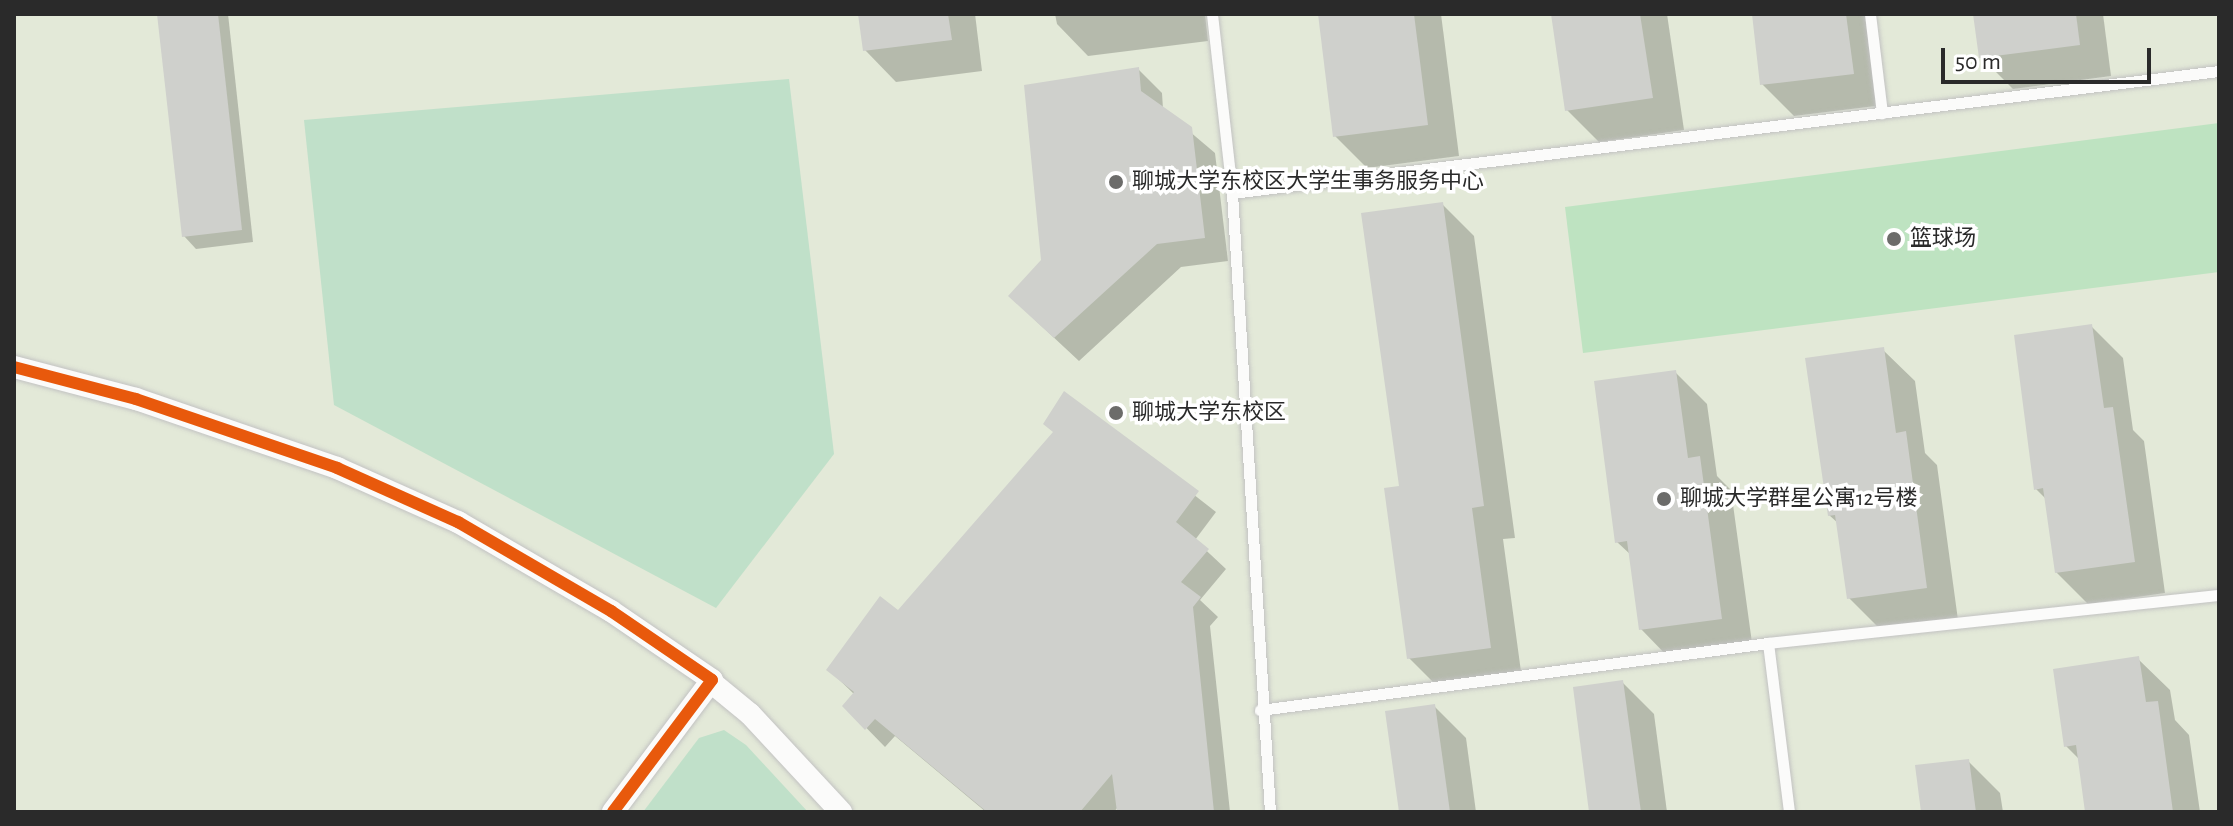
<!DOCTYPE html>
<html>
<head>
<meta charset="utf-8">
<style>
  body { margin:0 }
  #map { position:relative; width:2233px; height:826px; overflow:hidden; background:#e6e7e1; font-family:"Alegreya Sans","Noto Sans SC",sans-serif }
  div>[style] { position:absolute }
  .education>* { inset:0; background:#e3e9d8 }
  .green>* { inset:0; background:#c0e0c9 }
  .pitch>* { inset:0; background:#bee3c1 }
  .shadow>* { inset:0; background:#0003 }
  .building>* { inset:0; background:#cfd0cc }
  .roads { filter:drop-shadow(0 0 2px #c2c2c2) drop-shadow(0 0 2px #c2c2c2) }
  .service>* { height:11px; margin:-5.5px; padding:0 5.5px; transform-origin:5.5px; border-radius:5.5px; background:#fbfbfa }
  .minor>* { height:22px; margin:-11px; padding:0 11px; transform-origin:11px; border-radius:11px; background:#fbfbfa }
  .cycleway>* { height:12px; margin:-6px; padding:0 6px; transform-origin:6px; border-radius:6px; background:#e8590c }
  .dots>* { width:22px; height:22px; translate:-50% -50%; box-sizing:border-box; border:4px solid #fff; border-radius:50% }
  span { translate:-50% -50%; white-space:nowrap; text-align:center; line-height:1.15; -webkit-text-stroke:7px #fff; paint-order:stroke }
  .poi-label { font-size:22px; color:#2a2a2a }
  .left { translate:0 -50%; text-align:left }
  .frame { position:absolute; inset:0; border:16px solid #2a2a2a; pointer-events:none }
  .scale { position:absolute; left:1941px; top:48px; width:210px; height:36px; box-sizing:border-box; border:4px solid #2a2a2a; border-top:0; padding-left:10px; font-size:24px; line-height:28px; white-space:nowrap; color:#2a2a2a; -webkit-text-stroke:6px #fff; paint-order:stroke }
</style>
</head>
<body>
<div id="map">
  <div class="education">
    <div style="clip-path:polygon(14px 14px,2219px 14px,2219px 812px,14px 812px)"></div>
  </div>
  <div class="green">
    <div style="clip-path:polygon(789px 79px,834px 454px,716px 608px,334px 405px,304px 120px)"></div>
    <div style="clip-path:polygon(724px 730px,746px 745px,808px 812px,643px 812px,699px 738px)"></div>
  </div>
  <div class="pitch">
    <div style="clip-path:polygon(2219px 123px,2219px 272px,1583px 353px,1565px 207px)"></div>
  </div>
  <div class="shadow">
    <div style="clip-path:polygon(159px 14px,228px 14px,253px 242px,196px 249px,184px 236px)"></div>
    <div style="clip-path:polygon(860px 14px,975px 14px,982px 71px,896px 82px,865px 50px)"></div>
    <div style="clip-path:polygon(1055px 14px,1205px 14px,1208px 41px,1088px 56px,1057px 24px)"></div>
    <div style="clip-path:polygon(1320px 14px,1441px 14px,1459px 156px,1367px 168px,1335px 136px)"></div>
    <div style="clip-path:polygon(1553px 14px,1667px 14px,1684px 130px,1599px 142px,1567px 110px)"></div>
    <div style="clip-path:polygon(1754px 14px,1873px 14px,1884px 105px,1794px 116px,1762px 84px)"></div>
    <div style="clip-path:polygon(1975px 14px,2103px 14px,2111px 76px,2013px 89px,1981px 57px)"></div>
    <div style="clip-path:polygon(1138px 69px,1162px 93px,1163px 109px,1215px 153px,1228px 261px,1181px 267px,1079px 361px,1035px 320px,1043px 260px)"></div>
    <div style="clip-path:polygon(1442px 204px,1474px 236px,1515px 538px,1503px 539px,1522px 679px,1441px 690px,1409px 658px,1401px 487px)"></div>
    <div style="clip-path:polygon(2091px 326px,2123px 358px,2133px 430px,2144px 441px,2165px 593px,2088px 604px,2056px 572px,2046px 499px,2036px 489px)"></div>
    <div style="clip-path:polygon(1883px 350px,1915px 381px,1925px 453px,1937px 465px,1958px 620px,1881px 630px,1849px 598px,1839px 524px,1829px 515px)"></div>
    <div style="clip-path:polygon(1675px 372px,1707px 404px,1717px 476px,1731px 490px,1753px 650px,1672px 661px,1641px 629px,1631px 555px,1617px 542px)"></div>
    <div style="clip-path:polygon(1065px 394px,1216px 512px,1195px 540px,1226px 569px,1200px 600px,1218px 617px,1210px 626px,1230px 812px,1119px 812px,1118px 807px,1114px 812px,986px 812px,895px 736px,885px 747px,845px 706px,854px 694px,829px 670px,899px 613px,1055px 433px)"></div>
    <div style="clip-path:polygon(2138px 659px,2170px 690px,2175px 720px,2189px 735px,2200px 812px,2087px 812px,2080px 760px,2066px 746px)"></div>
    <div style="clip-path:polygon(1622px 682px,1654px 714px,1667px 812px,1591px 812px)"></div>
    <div style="clip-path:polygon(1434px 706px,1466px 738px,1476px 812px,1401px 812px)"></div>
    <div style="clip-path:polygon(1968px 761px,2000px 793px,2003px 812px,1923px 812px)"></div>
  </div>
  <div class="building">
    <div style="clip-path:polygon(157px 14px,218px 14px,242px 230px,182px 237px)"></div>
    <div style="clip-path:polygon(858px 14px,948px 14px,952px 40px,863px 51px)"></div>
    <div style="clip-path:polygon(1318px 14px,1414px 14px,1428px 125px,1333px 137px)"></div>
    <div style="clip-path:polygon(1551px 14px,1640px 14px,1653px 98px,1565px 111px)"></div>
    <div style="clip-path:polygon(1752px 14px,1846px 14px,1854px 74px,1760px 85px)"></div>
    <div style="clip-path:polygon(1973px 14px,2076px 14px,2080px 45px,1979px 58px)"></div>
    <div style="clip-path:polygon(1139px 67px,1141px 91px,1192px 127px,1205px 238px,1157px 244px,1054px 338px,1008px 296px,1041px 260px,1024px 85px)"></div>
    <div style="clip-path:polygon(1443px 202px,1484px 506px,1472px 508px,1491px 648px,1407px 659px,1384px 488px,1399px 486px,1361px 213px)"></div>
    <div style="clip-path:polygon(2092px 324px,2104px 408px,2113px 407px,2135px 562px,2055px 573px,2043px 488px,2034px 490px,2014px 335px)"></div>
    <div style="clip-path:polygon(1884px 347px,1896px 433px,1906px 431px,1927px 588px,1847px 599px,1835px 515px,1828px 516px,1805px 358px)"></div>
    <div style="clip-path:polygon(1676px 370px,1688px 458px,1700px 456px,1722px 619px,1639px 630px,1627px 541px,1615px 543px,1594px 381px)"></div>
    <div style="clip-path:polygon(1064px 391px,1199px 491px,1176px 522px,1209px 549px,1181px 582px,1201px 597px,1193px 607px,1214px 812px,1117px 812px,1112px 774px,1080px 812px,987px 812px,875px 719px,865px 730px,842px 706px,854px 692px,826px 670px,880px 596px,898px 610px,1053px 432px,1043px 424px)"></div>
    <div style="clip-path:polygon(2139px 656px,2146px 702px,2158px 701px,2173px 812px,2085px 812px,2076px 745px,2064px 747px,2053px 669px)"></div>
    <div style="clip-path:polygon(1623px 680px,1641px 812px,1589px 812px,1573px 687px)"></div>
    <div style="clip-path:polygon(1435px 704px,1450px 812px,1399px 812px,1385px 711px)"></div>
    <div style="clip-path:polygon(1969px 759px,1976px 812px,1921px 812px,1915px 765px)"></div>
  </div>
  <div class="roads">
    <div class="service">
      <div style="left:1212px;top:14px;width:180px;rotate:83.6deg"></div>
      <div style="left:1232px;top:193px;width:620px;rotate:86.49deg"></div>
      <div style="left:1870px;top:14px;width:100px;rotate:83.1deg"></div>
      <div style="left:1232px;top:193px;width:995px;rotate:-7.05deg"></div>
      <div style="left:1768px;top:643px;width:454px;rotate:-6.1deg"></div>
      <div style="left:1260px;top:710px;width:512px;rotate:-7.51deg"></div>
      <div style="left:1768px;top:643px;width:170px;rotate:82.9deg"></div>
    </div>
    <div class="minor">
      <div style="left:14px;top:367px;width:126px;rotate:14.7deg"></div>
      <div style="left:136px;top:399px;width:213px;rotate:18.9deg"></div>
      <div style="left:337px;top:468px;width:133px;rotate:24.1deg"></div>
      <div style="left:458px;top:522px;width:177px;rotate:30.2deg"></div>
      <div style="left:611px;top:611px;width:122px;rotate:34.3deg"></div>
      <div style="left:712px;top:680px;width:165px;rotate:126.9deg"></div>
      <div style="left:711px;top:682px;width:50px;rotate:39.4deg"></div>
      <div style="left:750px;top:714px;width:134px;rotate:47.1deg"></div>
    </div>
  </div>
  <div class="cycleway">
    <div style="left:14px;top:367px;width:126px;rotate:14.7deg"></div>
    <div style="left:136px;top:399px;width:213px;rotate:18.9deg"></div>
    <div style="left:337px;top:468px;width:133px;rotate:24.1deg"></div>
    <div style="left:458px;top:522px;width:177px;rotate:30.2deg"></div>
    <div style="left:611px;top:611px;width:122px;rotate:34.3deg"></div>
    <div style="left:712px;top:680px;width:165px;rotate:126.9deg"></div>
  </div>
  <div class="dots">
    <div style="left:1116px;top:182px;background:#6c6c6a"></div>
    <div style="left:1894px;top:239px;background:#6c6c6a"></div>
    <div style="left:1116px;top:413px;background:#6c6c6a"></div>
    <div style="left:1664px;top:499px;background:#6c6c6a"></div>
  </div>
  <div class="poi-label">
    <span class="left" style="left:1132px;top:182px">聊城大学东校区大学生事务服务中心</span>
    <span class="left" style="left:1910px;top:239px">篮球场</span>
    <span class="left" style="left:1132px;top:413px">聊城大学东校区</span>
    <span class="left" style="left:1680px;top:499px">聊城大学群星公寓12号楼</span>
  </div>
  <div class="frame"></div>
  <div class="scale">50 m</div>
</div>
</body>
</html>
